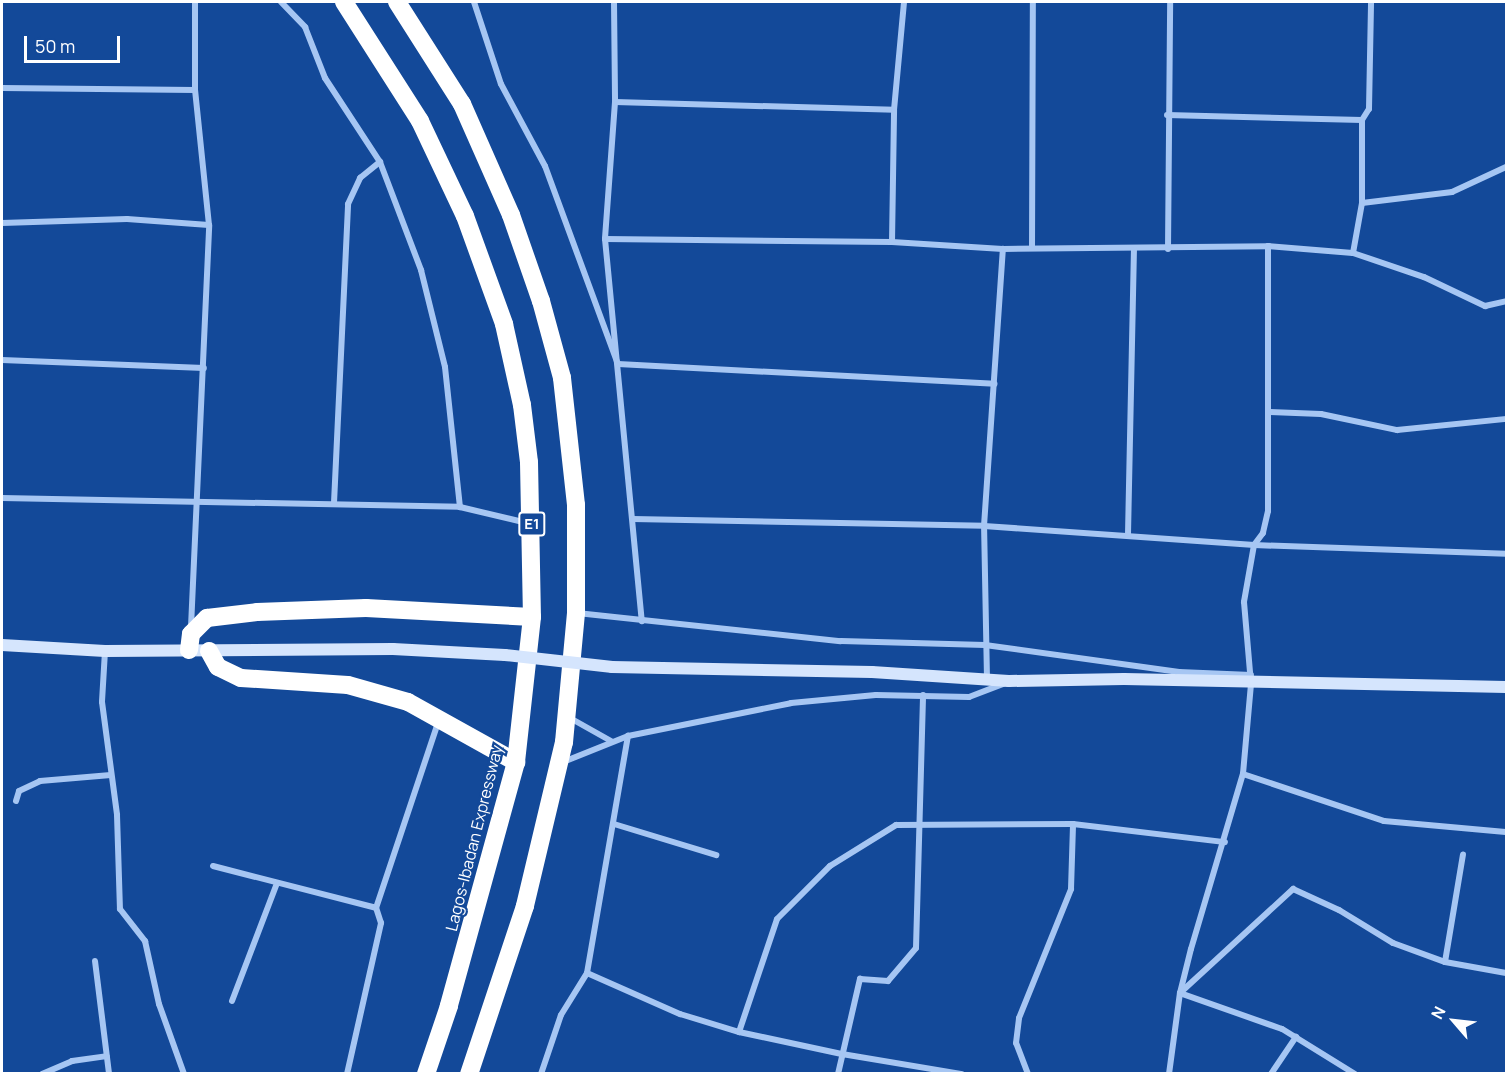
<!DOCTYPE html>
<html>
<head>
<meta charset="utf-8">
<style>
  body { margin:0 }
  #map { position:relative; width:1508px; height:1075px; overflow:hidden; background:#134999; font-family:Manrope,sans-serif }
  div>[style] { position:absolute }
  .minor>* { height:6px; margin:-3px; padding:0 3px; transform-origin:3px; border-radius:3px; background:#a6c6f3 }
  .secondary>* { height:12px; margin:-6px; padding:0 6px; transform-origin:6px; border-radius:6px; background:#d5e5fd }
  .motorway>* { height:18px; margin:-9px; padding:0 9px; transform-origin:9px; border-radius:9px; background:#fff }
  .secondary-bridge>* { height:12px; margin:-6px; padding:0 6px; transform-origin:6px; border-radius:6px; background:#d5e5fd }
  span { translate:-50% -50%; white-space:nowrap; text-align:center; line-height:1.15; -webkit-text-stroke:4.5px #134999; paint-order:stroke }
  .shield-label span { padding:2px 4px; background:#134999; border:2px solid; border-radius:4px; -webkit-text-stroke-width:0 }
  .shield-label { font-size:15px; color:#fff; font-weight:700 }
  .street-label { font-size:16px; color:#fff }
  .frame { position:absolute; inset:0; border:3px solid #fff; pointer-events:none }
  .north { position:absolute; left:1424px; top:991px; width:60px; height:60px; -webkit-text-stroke:4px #134999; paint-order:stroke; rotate:298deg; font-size:16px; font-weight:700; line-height:24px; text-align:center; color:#fff }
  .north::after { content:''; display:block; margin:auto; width:21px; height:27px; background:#fff; clip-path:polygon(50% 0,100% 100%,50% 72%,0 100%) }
  .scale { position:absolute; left:24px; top:36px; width:96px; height:27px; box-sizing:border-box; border:3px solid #fff; border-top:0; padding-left:8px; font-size:18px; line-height:21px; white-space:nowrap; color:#fff; -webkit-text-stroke:4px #134999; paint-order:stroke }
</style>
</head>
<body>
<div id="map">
  <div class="minor">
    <div style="left:281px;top:2px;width:35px;rotate:46deg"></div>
    <div style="left:305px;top:27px;width:55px;rotate:68.6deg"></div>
    <div style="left:325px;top:78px;width:100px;rotate:56.8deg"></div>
    <div style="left:380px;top:162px;width:116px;rotate:69.2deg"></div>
    <div style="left:421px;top:270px;width:100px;rotate:76.1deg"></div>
    <div style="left:445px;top:367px;width:141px;rotate:83.9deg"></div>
    <div style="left:474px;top:2px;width:86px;rotate:71.8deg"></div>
    <div style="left:501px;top:84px;width:93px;rotate:61.8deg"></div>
    <div style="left:545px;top:166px;width:211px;rotate:69.8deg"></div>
    <div style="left:618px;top:364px;width:377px;rotate:3deg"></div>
    <div style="left:614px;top:2px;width:100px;rotate:89.4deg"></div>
    <div style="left:615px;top:102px;width:137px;rotate:94.2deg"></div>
    <div style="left:605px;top:239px;width:384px;rotate:84.5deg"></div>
    <div style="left:2px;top:88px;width:193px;rotate:0.6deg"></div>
    <div style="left:615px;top:102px;width:279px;rotate:1.6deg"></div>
    <div style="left:1167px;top:115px;width:195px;rotate:1.5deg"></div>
    <div style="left:1362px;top:203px;width:91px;rotate:-7deg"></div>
    <div style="left:1452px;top:192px;width:60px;rotate:-24.8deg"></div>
    <div style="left:2px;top:223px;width:125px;rotate:-1.8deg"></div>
    <div style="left:127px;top:219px;width:82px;rotate:4.2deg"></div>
    <div style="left:605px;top:239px;width:287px;rotate:0.6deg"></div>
    <div style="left:892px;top:242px;width:111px;rotate:3.6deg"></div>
    <div style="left:1003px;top:249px;width:265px;rotate:-0.6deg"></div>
    <div style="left:1268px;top:246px;width:85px;rotate:4.7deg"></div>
    <div style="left:1353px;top:253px;width:75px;rotate:18.7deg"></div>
    <div style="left:1424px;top:277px;width:68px;rotate:25.4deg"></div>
    <div style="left:1485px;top:306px;width:22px;rotate:-13deg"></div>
    <div style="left:892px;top:242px;width:132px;rotate:-89.1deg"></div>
    <div style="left:894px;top:110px;width:108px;rotate:-84.7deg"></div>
    <div style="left:1268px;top:246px;width:265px;rotate:90deg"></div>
    <div style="left:1268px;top:511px;width:23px;rotate:103deg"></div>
    <div style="left:1263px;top:533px;width:15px;rotate:127deg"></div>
    <div style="left:1254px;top:545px;width:58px;rotate:100deg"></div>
    <div style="left:1244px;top:602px;width:82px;rotate:85.1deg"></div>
    <div style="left:1251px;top:684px;width:90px;rotate:95.1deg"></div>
    <div style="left:1243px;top:774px;width:149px;rotate:18.4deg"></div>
    <div style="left:1384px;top:821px;width:122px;rotate:5.2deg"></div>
    <div style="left:1032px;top:248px;width:246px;rotate:-89.8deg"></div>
    <div style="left:1168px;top:249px;width:247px;rotate:-89.5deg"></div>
    <div style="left:1353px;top:253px;width:51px;rotate:-79.8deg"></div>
    <div style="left:1362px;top:203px;width:83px;rotate:-90deg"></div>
    <div style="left:1362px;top:120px;width:13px;rotate:-58deg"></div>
    <div style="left:1369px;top:109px;width:107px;rotate:-88.9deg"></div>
    <div style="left:2px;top:360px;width:202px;rotate:2.3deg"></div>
    <div style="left:1270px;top:412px;width:51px;rotate:2.2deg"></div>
    <div style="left:1321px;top:414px;width:78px;rotate:11.9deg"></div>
    <div style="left:1397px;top:430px;width:110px;rotate:-5.8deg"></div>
    <div style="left:2px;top:498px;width:458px;rotate:1.1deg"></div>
    <div style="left:460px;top:507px;width:69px;rotate:13.4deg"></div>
    <div style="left:334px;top:503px;width:299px;rotate:-87.3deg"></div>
    <div style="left:348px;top:204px;width:29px;rotate:-65deg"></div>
    <div style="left:360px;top:178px;width:26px;rotate:-39deg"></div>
    <div style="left:633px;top:519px;width:351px;rotate:1.1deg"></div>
    <div style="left:984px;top:526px;width:271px;rotate:4deg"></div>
    <div style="left:1254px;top:545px;width:252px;rotate:2deg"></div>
    <div style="left:1128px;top:534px;width:284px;rotate:-88.8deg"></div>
    <div style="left:577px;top:613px;width:265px;rotate:6.1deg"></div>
    <div style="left:841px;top:641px;width:144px;rotate:1.6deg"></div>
    <div style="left:985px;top:645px;width:196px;rotate:7.9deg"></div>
    <div style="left:1179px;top:672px;width:72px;rotate:2.4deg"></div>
    <div style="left:191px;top:627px;width:402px;rotate:-87.4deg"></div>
    <div style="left:209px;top:225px;width:136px;rotate:-95.9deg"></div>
    <div style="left:195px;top:90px;width:88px;rotate:-90deg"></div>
    <div style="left:105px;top:651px;width:51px;rotate:93.4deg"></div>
    <div style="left:102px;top:702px;width:114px;rotate:82.4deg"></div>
    <div style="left:117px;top:815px;width:94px;rotate:88.2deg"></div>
    <div style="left:120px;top:909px;width:41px;rotate:52deg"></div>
    <div style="left:145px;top:941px;width:65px;rotate:77.5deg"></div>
    <div style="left:159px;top:1004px;width:74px;rotate:70.3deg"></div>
    <div style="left:987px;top:679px;width:153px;rotate:-91.1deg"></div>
    <div style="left:984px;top:526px;width:278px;rotate:-86.1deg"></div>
    <div style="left:570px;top:718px;width:47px;rotate:29.3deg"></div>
    <div style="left:563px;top:762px;width:70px;rotate:-21.8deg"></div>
    <div style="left:628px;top:736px;width:166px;rotate:-11.4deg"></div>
    <div style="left:791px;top:703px;width:85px;rotate:-5.4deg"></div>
    <div style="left:876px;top:695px;width:93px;rotate:1.2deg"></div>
    <div style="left:969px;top:697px;width:40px;rotate:-21deg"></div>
    <div style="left:16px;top:801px;width:10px;rotate:-73deg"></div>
    <div style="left:19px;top:791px;width:23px;rotate:-25deg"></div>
    <div style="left:40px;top:781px;width:71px;rotate:-4.8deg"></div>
    <div style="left:614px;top:824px;width:107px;rotate:16.9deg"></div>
    <div style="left:213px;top:866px;width:168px;rotate:14.4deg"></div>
    <div style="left:95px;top:961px;width:114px;rotate:82.9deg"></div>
    <div style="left:1445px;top:962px;width:109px;rotate:-80.5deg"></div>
    <div style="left:587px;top:973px;width:102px;rotate:23.8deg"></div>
    <div style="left:680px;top:1014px;width:62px;rotate:17deg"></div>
    <div style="left:739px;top:1032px;width:105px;rotate:12.1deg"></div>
    <div style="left:842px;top:1054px;width:122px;rotate:9.5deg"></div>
    <div style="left:232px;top:1001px;width:126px;rotate:-69.1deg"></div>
    <div style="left:739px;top:1032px;width:119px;rotate:-71.4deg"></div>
    <div style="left:777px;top:919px;width:75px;rotate:-45deg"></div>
    <div style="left:830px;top:866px;width:78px;rotate:-31.8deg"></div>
    <div style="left:896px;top:825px;width:177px;rotate:-0.3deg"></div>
    <div style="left:1073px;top:824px;width:153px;rotate:6.8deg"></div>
    <div style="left:42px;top:1074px;width:33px;rotate:-23deg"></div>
    <div style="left:72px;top:1061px;width:35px;rotate:-8deg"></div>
    <div style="left:347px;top:1074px;width:155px;rotate:-77.3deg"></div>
    <div style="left:381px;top:923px;width:16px;rotate:-108deg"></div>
    <div style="left:376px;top:908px;width:195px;rotate:-71.5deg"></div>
    <div style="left:541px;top:1074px;width:62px;rotate:-71.3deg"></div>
    <div style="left:561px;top:1015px;width:49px;rotate:-58.2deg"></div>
    <div style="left:587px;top:973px;width:241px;rotate:-80.2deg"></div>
    <div style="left:838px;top:1074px;width:98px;rotate:-77deg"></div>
    <div style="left:860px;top:979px;width:28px;rotate:4deg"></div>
    <div style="left:888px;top:981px;width:43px;rotate:-49.7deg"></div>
    <div style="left:916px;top:948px;width:253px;rotate:-88.4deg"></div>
    <div style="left:1028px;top:1074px;width:33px;rotate:-111deg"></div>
    <div style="left:1016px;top:1043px;width:25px;rotate:-83deg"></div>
    <div style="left:1019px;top:1018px;width:139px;rotate:-68deg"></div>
    <div style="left:1071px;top:889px;width:65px;rotate:-88.2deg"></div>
    <div style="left:1169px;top:1074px;width:82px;rotate:-82.3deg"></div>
    <div style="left:1180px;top:993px;width:45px;rotate:-76deg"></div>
    <div style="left:1191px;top:949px;width:183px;rotate:-73.5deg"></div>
    <div style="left:1271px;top:1074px;width:45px;rotate:-56deg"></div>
    <div style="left:1355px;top:1074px;width:86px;rotate:-148.3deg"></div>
    <div style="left:1282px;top:1029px;width:108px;rotate:-160.6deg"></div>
    <div style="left:1180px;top:993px;width:154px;rotate:-42.6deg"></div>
    <div style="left:1293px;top:889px;width:51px;rotate:24.5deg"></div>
    <div style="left:1339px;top:910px;width:63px;rotate:31.4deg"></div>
    <div style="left:1393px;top:943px;width:55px;rotate:20.1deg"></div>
    <div style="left:1445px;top:962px;width:62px;rotate:10.2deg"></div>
  </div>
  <div class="secondary">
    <div style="left:2px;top:645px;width:103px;rotate:3.3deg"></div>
    <div style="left:105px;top:651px;width:288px;rotate:-0.4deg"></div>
    <div style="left:393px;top:649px;width:112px;rotate:3.1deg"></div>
    <div style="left:612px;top:667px;width:260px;rotate:1.1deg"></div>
    <div style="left:872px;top:672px;width:137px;rotate:3.8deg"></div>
    <div style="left:1009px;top:681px;width:115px;rotate:-1deg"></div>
    <div style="left:1124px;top:679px;width:382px;rotate:1.2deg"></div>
  </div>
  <div class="motorway">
    <div style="left:344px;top:2px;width:141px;rotate:57.4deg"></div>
    <div style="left:420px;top:121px;width:105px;rotate:64.7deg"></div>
    <div style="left:465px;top:216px;width:115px;rotate:70.1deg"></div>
    <div style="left:504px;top:324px;width:83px;rotate:77.5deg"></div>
    <div style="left:522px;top:405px;width:57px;rotate:83deg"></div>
    <div style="left:529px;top:462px;width:155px;rotate:88.9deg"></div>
    <div style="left:532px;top:617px;width:146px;rotate:96.3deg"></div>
    <div style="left:516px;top:762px;width:253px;rotate:105.4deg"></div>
    <div style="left:449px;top:1006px;width:72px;rotate:108.7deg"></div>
    <div style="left:397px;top:2px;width:121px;rotate:57.5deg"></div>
    <div style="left:462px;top:104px;width:121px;rotate:66.2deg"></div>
    <div style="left:511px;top:215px;width:91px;rotate:70.8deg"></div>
    <div style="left:541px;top:301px;width:80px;rotate:74.7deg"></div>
    <div style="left:562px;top:378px;width:128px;rotate:83.7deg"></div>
    <div style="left:576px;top:505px;width:108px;rotate:90deg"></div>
    <div style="left:576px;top:613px;width:130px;rotate:95.3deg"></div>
    <div style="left:564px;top:742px;width:169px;rotate:103.4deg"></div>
    <div style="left:525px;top:906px;width:177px;rotate:108.4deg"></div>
    <div style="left:189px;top:650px;width:16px;rotate:-83deg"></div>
    <div style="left:191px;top:634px;width:23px;rotate:-45deg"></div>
    <div style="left:207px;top:618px;width:50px;rotate:-6.8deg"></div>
    <div style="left:257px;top:612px;width:109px;rotate:-2.1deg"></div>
    <div style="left:366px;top:608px;width:166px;rotate:3.1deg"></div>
    <div style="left:209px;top:651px;width:18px;rotate:61deg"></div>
    <div style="left:218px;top:667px;width:25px;rotate:26deg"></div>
    <div style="left:241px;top:678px;width:107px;rotate:3.7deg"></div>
    <div style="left:348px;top:685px;width:62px;rotate:15.8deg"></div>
    <div style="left:408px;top:702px;width:124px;rotate:29.1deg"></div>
  </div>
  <div class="secondary-bridge">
    <div style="left:505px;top:655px;width:108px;rotate:6.4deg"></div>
  </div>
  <div class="shield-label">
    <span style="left:532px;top:524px">E1</span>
  </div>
  <div class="street-label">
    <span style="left:474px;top:838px;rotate:-76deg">Lagos-Ibadan Expressway</span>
  </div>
  <div class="frame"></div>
  <div class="north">N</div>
  <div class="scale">50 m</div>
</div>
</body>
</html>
